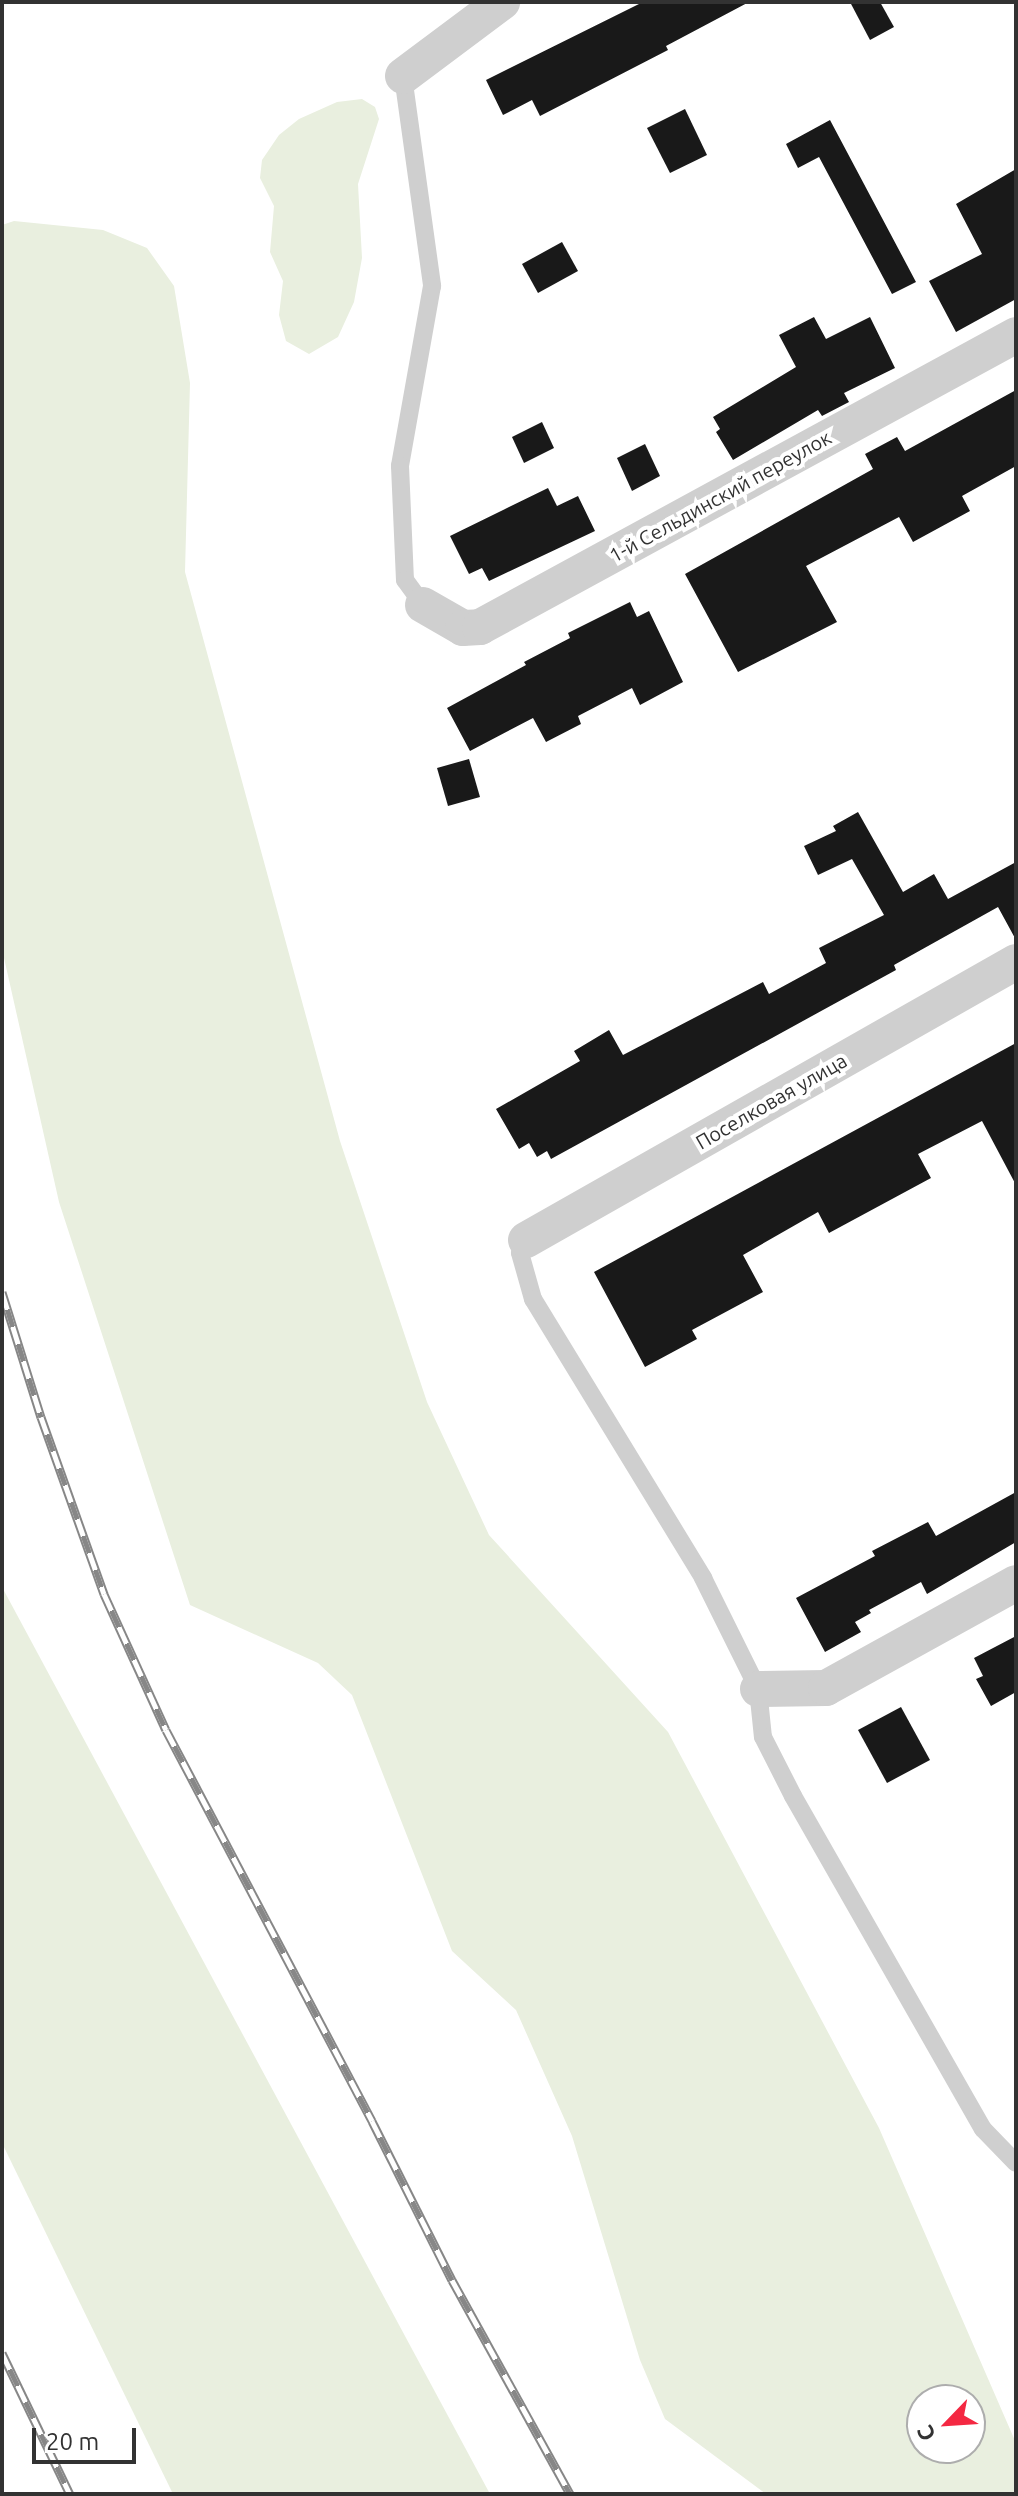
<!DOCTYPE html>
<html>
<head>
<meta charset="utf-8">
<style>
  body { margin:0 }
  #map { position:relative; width:1018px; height:2496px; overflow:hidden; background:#fff; font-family:Ubuntu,sans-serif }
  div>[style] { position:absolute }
  .green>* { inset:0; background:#e9efdf }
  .building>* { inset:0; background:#191919 }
  .lane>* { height:18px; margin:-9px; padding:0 9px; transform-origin:9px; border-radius:9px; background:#cfcfcf }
  .street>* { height:36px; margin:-18px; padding:0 18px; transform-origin:18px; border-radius:18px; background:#cfcfcf }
  .rail>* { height:9px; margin-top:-4.5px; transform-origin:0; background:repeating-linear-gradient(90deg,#fff 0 18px,#878787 0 36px); box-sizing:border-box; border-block:2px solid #878787 }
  span { translate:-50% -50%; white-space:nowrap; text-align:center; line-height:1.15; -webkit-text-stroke:8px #fff; paint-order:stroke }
  .street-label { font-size:20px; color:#323232 }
  .frame { position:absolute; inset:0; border:4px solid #323232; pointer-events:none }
  .north { position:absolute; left:906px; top:2384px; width:80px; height:80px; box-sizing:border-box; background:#fff; border:2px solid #adadad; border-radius:50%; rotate:245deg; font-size:22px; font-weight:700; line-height:32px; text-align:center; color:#323232 }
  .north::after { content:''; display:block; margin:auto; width:28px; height:36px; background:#f42842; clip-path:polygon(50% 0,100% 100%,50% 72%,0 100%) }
  .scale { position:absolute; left:32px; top:2428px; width:104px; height:36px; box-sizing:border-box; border:4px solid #323232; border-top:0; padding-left:10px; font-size:24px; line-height:28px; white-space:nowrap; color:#323232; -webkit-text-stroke:6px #fff; paint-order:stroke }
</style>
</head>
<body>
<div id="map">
  <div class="green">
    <div style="clip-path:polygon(362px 99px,375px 107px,379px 119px,358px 184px,362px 258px,354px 302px,338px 337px,309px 354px,286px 341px,279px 315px,283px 281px,270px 252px,274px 206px,260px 178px,262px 160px,279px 135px,299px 119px,337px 102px)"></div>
    <div style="clip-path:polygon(evenodd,14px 221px,103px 230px,147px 248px,174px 286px,190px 383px,185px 572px,340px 1141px,427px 1402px,489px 1535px,668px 1732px,879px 2128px,1016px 2443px,1016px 2494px,766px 2494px,665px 2419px,640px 2360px,572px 2136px,516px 2010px,452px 1951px,352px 1695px,318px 1663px,190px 1605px,59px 1202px,2px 949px,2px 225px,14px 221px,922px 2400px,970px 2400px,970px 2448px,922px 2448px,922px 2400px)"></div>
    <div style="clip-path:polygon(2px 1587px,490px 2494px,173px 2494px,2px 2143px)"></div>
  </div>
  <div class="building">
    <div style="clip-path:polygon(643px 2px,749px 2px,666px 46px,668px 50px,540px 116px,532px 100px,503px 115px,486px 80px)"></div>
    <div style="clip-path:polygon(850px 2px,880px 2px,894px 27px,870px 40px)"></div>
    <div style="clip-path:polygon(685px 109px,707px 155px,670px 173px,647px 128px)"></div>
    <div style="clip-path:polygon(830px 120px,916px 282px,892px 294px,819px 157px,798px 168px,786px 144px)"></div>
    <div style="clip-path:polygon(1016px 169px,1016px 299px,956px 332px,929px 281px,982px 254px,956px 204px)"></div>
    <div style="clip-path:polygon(562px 242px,578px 271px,538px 293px,522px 264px)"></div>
    <div style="clip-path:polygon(814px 317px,826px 339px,870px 317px,895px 368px,844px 393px,849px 402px,822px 416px,818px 410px,733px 460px,716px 432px,720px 429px,713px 417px,796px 367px,779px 335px)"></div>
    <div style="clip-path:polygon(1016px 390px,1016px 466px,962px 496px,970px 511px,913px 542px,899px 517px,806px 566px,837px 622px,738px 672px,685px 574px,873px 469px,865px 454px,897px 437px,905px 451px)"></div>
    <div style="clip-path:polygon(542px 422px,554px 448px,524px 463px,512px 437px)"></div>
    <div style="clip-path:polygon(645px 444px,660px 476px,632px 491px,617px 458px)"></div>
    <div style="clip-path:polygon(548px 488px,557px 506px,578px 496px,595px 531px,489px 581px,482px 568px,469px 574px,450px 536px)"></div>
    <div style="clip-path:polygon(630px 602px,637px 617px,649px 611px,683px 682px,640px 705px,632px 688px,578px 716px,581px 724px,546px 742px,533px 718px,470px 751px,447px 708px,526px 665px,524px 662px,570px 638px,568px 633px)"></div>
    <div style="clip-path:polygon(469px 759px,480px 797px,448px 806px,437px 768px)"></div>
    <div style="clip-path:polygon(858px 812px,903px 892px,934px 874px,948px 899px,1016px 862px,1016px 940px,998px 907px,894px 965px,896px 970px,551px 1159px,547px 1151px,537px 1157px,529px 1143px,519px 1149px,496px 1109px,580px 1061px,574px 1051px,609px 1030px,623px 1055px,763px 982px,769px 994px,826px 963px,819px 948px,884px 915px,852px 859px,818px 875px,804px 846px,836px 831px,833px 826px)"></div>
    <div style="clip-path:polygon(1016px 1043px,1016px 1185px,982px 1121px,918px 1154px,931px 1178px,829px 1233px,818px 1212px,743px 1255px,763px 1292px,692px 1330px,697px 1339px,645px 1367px,594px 1272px)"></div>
    <div style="clip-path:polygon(1016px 1492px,1016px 1542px,927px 1594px,921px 1582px,869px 1610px,871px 1613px,855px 1622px,861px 1632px,825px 1652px,796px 1598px,875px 1556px,872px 1551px,928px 1522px,936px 1536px)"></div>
    <div style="clip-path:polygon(1016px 1636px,1016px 1692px,991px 1706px,976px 1679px,983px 1676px,974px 1658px)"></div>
    <div style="clip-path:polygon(901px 1707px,930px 1760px,887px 1783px,858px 1730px)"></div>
  </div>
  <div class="lane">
    <div style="left:403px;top:76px;width:212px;rotate:82.1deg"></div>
    <div style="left:432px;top:286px;width:183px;rotate:100.1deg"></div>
    <div style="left:400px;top:466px;width:114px;rotate:87.5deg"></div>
    <div style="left:405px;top:580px;width:31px;rotate:54deg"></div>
    <div style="left:526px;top:1240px;width:14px;rotate:115deg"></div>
    <div style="left:520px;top:1253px;width:48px;rotate:74.2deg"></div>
    <div style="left:533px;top:1299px;width:327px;rotate:58.6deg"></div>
    <div style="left:703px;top:1578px;width:124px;rotate:63.6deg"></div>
    <div style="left:758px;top:1689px;width:48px;rotate:84.1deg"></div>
    <div style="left:763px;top:1737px;width:66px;rotate:63deg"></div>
    <div style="left:793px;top:1796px;width:383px;rotate:60.3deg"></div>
    <div style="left:983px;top:2129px;width:47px;rotate:45.9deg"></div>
  </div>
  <div class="street">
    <div style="left:403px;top:76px;width:124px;rotate:-36.8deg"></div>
    <div style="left:423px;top:605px;width:46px;rotate:29.9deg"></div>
    <div style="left:463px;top:628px;width:17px;rotate:-3deg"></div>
    <div style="left:480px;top:627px;width:610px;rotate:-28.58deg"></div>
    <div style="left:526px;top:1240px;width:563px;rotate:-29.57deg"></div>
    <div style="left:758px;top:1689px;width:68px;rotate:-0.8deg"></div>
    <div style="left:826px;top:1688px;width:217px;rotate:-28.9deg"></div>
  </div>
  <div class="rail">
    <div style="left:2px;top:1292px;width:131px;rotate:72.7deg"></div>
    <div style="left:41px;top:1417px;width:188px;rotate:70.4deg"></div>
    <div style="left:104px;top:1594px;width:149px;rotate:65.5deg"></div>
    <div style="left:166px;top:1730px;width:442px;rotate:62.2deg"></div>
    <div style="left:372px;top:2121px;width:178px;rotate:63.3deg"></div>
    <div style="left:452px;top:2280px;width:244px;rotate:61.1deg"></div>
    <div style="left:2px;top:2353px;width:157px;rotate:64.3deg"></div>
  </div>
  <div class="street-label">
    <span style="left:720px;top:496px;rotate:-29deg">1-й Сельдинский переулок</span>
    <span style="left:771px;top:1101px;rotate:-30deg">Поселковая улица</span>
  </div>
  <div class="frame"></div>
  <div class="north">С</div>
  <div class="scale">20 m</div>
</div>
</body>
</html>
